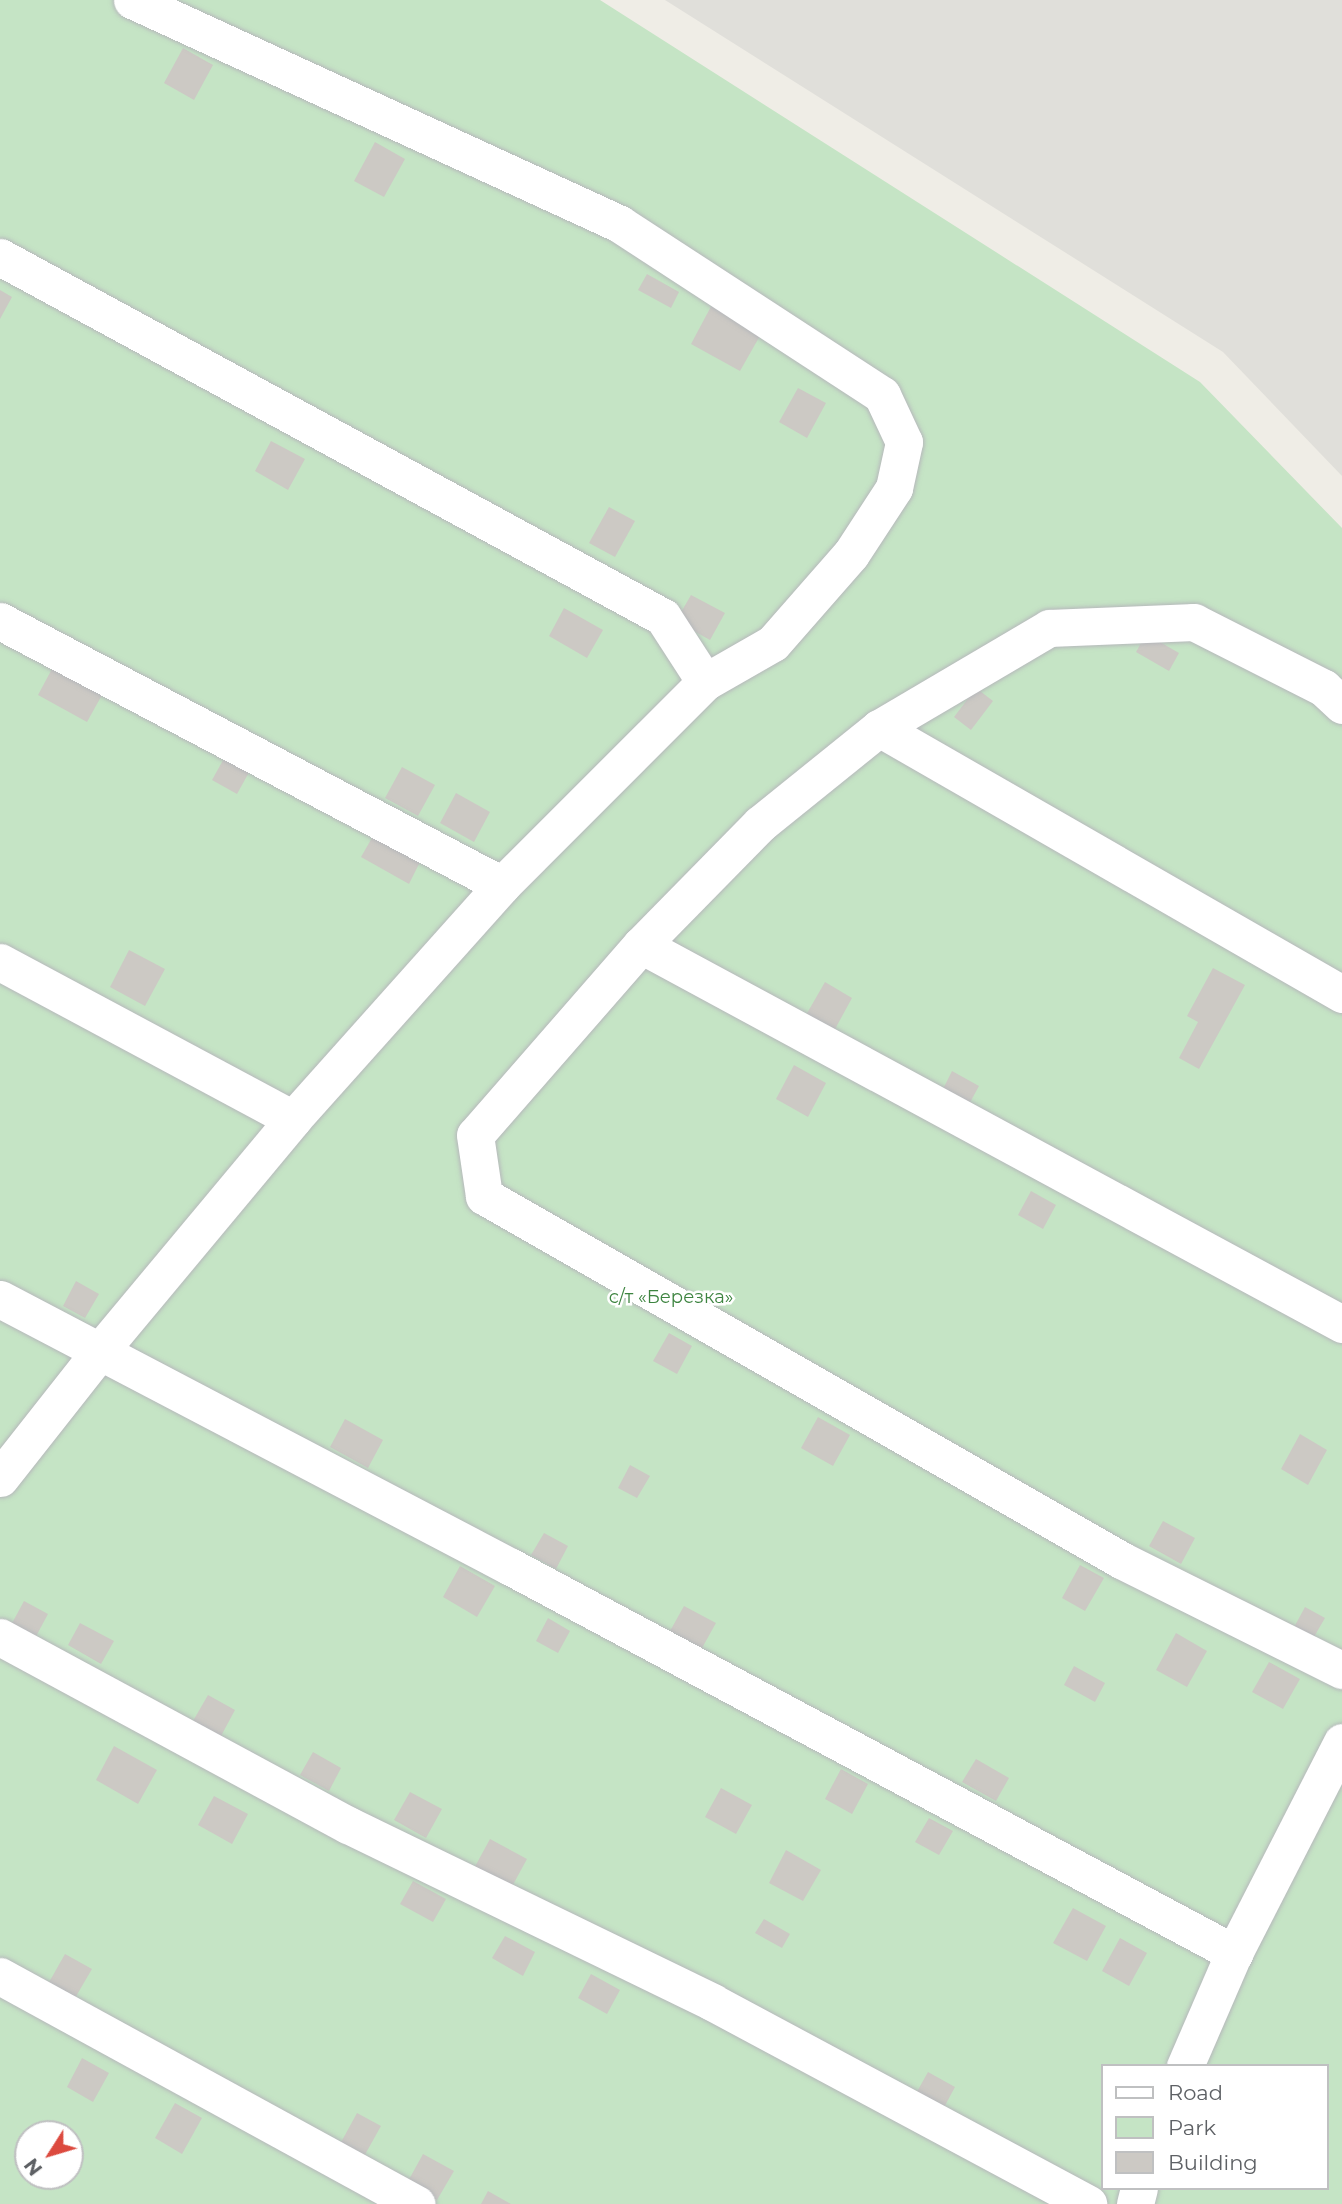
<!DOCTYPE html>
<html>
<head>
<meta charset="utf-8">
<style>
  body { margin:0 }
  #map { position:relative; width:1342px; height:2204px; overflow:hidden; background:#efede6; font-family:Montserrat,sans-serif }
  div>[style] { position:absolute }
  .industrial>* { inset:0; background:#e0dfda }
  .green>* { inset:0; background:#c5e4c5 }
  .building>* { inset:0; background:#ccc9c4 }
  .roads { filter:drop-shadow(0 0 2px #b6b8bb) drop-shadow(0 0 2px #b6b8bb) }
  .minor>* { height:37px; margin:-18.5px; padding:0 18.5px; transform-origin:18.5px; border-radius:18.5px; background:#fff }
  span { translate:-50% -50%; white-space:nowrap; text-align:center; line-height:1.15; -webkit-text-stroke:5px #fff; paint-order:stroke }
  .park-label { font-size:18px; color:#3d8440 }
  .legend { position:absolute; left:1101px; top:2064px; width:228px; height:126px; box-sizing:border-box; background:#fff; border:2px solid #bfc0c1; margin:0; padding:9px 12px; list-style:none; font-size:21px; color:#5e6165 }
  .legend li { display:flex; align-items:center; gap:14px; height:35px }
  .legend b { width:35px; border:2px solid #bfc0c1 }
  .north { position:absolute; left:14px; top:2120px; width:70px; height:70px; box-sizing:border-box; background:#fff; border:2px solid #bfc0c1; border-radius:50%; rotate:233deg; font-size:19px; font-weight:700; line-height:28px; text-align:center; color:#5e6165 }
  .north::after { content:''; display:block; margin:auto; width:24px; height:32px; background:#dc4a3f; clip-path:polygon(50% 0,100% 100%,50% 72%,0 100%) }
</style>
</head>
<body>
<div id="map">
  <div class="industrial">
    <div style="clip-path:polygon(665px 0,1342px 0,1342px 476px,1223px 352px)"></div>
  </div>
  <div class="green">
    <div style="clip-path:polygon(evenodd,0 0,600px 0,1200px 382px,1342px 528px,1342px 2204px,0 2204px,0 0,1102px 2066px,1326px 2066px,1326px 2188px,1102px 2188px,1102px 2066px,0 0,28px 2134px,70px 2134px,70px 2176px,28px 2176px,28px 2134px)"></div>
  </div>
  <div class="building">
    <div style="clip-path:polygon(183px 48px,213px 65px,194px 100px,164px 83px)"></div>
    <div style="clip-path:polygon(375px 142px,405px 159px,384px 197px,354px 181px)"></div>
    <div style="clip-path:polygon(647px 274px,679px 292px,671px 308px,638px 290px)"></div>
    <div style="clip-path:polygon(0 290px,12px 297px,0 319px)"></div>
    <div style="clip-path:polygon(715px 299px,765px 327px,740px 371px,691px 344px)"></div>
    <div style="clip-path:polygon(798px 388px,826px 403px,807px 438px,779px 422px)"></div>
    <div style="clip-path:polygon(271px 441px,305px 459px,288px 490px,255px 471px)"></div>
    <div style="clip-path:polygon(609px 507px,635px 521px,615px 557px,589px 543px)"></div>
    <div style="clip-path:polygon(691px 595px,725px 613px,710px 640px,676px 621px)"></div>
    <div style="clip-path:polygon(564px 608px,603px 630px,587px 658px,549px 636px)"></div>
    <div style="clip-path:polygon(1146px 634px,1179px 653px,1169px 671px,1136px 652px)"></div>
    <div style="clip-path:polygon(53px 667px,102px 695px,87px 722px,38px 695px)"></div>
    <div style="clip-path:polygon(976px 688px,993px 701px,971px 730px,954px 717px)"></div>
    <div style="clip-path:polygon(227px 753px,252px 767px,237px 794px,212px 780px)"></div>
    <div style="clip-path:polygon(402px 767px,435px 785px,418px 816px,385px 798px)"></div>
    <div style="clip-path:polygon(456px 793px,490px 812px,474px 842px,440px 823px)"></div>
    <div style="clip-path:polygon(373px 836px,420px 862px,409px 884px,361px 857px)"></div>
    <div style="clip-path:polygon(129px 950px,165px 969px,145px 1006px,110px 987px)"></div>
    <div style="clip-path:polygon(1213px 968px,1245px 985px,1199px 1069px,1179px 1058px,1198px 1022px,1187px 1016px)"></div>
    <div style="clip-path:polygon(825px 982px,852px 998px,834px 1031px,806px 1015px)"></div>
    <div style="clip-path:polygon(794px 1065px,826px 1083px,808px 1117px,776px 1099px)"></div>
    <div style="clip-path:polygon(952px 1071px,979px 1086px,967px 1108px,941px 1093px)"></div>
    <div style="clip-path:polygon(1031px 1191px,1056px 1205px,1043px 1229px,1018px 1215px)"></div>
    <div style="clip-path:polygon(76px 1281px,99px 1294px,85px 1318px,63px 1306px)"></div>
    <div style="clip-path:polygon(669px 1333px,692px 1346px,677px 1374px,653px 1361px)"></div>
    <div style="clip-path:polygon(818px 1417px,850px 1435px,833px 1466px,801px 1448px)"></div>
    <div style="clip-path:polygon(345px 1419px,383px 1440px,368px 1468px,330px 1447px)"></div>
    <div style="clip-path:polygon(1300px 1434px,1327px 1450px,1308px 1485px,1281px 1469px)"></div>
    <div style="clip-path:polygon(630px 1465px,650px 1476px,637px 1498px,618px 1488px)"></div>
    <div style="clip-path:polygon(1163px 1521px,1195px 1538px,1181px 1564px,1149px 1546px)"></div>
    <div style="clip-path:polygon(544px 1533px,568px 1546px,556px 1569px,531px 1555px)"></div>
    <div style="clip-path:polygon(1080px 1565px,1104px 1578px,1085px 1611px,1062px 1598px)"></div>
    <div style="clip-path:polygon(460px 1566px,495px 1586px,477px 1617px,443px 1597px)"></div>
    <div style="clip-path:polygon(24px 1601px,48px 1614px,34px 1640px,10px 1627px)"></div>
    <div style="clip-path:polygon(684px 1606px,716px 1623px,702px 1648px,670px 1631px)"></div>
    <div style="clip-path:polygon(1305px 1607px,1325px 1618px,1311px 1642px,1292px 1631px)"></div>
    <div style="clip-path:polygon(548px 1618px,570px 1631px,558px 1653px,536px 1641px)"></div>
    <div style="clip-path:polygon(80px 1623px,114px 1641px,101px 1664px,68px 1645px)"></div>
    <div style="clip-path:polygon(1176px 1633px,1207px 1651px,1187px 1687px,1156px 1670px)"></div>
    <div style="clip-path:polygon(1269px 1662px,1300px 1679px,1283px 1709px,1252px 1692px)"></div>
    <div style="clip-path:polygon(1074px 1666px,1105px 1683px,1095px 1702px,1064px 1685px)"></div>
    <div style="clip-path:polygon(208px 1695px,235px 1710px,221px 1736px,193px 1721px)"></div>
    <div style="clip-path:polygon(114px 1746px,157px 1770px,138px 1804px,96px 1780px)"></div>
    <div style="clip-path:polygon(313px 1752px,341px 1768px,329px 1791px,300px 1775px)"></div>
    <div style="clip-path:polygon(976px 1759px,1009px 1778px,996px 1801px,962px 1782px)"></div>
    <div style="clip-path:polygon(841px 1769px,868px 1784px,852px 1814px,825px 1799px)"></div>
    <div style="clip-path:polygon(721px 1788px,752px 1805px,736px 1834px,705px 1817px)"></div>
    <div style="clip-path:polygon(410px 1792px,442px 1809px,426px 1838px,394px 1820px)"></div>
    <div style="clip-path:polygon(214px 1796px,248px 1814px,232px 1844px,198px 1825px)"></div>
    <div style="clip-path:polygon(929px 1818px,953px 1831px,939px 1855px,915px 1842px)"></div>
    <div style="clip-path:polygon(490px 1839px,527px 1859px,509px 1892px,472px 1872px)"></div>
    <div style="clip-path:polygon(786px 1850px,821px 1870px,803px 1901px,769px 1883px)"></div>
    <div style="clip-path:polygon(413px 1881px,446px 1899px,433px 1922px,400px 1904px)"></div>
    <div style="clip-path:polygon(1073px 1908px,1106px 1926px,1087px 1961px,1053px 1943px)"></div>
    <div style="clip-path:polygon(764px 1919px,790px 1934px,782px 1948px,755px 1933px)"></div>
    <div style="clip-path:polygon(505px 1936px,535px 1952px,523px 1976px,492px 1958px)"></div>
    <div style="clip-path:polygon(1120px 1938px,1147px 1953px,1129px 1986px,1102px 1971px)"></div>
    <div style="clip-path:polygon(65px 1954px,92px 1969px,75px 1998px,48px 1984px)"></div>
    <div style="clip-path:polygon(591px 1974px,620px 1990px,607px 2014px,578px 1998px)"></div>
    <div style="clip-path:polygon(82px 2058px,109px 2073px,93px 2102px,67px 2087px)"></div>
    <div style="clip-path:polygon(928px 2072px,955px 2087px,941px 2113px,914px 2097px)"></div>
    <div style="clip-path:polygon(175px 2103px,202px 2118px,182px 2154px,155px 2138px)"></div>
    <div style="clip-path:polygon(357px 2113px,381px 2126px,362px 2160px,339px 2146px)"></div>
    <div style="clip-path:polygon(423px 2154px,454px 2171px,437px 2200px,407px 2183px)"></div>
    <div style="clip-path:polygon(488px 2191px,511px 2204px,481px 2204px)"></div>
  </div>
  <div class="roads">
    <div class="minor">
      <div style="left:0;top:257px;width:754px;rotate:28.5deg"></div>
      <div style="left:663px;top:617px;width:77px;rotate:57.1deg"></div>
      <div style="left:0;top:621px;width:567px;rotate:27.74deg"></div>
      <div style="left:1342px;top:705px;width:25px;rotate:-137deg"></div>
      <div style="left:1324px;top:688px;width:146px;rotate:-153.1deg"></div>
      <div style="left:1194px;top:622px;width:145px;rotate:177.6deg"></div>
      <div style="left:1049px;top:628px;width:197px;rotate:149.5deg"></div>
      <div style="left:879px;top:728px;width:153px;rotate:141.1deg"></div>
      <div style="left:760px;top:824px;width:170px;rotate:134.5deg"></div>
      <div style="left:641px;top:945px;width:252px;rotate:131.1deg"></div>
      <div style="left:475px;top:1135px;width:62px;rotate:81.6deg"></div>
      <div style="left:484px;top:1196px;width:734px;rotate:29.74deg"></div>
      <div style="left:1121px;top:1560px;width:247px;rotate:26.5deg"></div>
      <div style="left:879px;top:728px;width:534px;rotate:29.88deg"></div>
      <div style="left:641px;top:945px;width:797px;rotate:28.4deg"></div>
      <div style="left:0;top:962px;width:332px;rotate:28.2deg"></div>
      <div style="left:0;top:1299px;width:577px;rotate:27.68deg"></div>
      <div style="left:511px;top:1567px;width:820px;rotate:28.1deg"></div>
      <div style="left:0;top:1478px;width:162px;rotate:-51.8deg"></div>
      <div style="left:100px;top:1351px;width:302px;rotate:-50.2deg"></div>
      <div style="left:293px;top:1119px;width:314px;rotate:-48.2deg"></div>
      <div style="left:502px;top:885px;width:287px;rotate:-45deg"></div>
      <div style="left:705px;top:682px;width:78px;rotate:-29.8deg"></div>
      <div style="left:773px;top:643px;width:118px;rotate:-48.8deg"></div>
      <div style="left:851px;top:554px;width:79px;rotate:-56.9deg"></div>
      <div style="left:894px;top:488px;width:47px;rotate:-77.7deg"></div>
      <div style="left:904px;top:442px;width:52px;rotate:-115.1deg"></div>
      <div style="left:882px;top:395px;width:313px;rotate:-146.9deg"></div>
      <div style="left:620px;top:224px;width:537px;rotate:-155.34deg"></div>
      <div style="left:0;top:1637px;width:396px;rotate:28.4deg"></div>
      <div style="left:348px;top:1825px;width:405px;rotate:25.9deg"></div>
      <div style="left:712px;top:2002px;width:427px;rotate:28.2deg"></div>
      <div style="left:0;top:1976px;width:475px;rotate:28.7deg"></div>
      <div style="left:1185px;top:2066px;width:123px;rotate:-66.6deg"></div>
      <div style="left:1234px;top:1953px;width:237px;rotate:-62.9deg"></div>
      <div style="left:1135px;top:2204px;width:16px;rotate:-76deg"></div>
    </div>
  </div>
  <div class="park-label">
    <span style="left:671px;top:1297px">с/т «Березка»</span>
  </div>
  <ul class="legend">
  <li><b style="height:9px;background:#fff"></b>Road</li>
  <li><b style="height:19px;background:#c5e4c5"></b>Park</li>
  <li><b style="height:19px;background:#ccc9c4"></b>Building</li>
  </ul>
  <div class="north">N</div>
</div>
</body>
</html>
